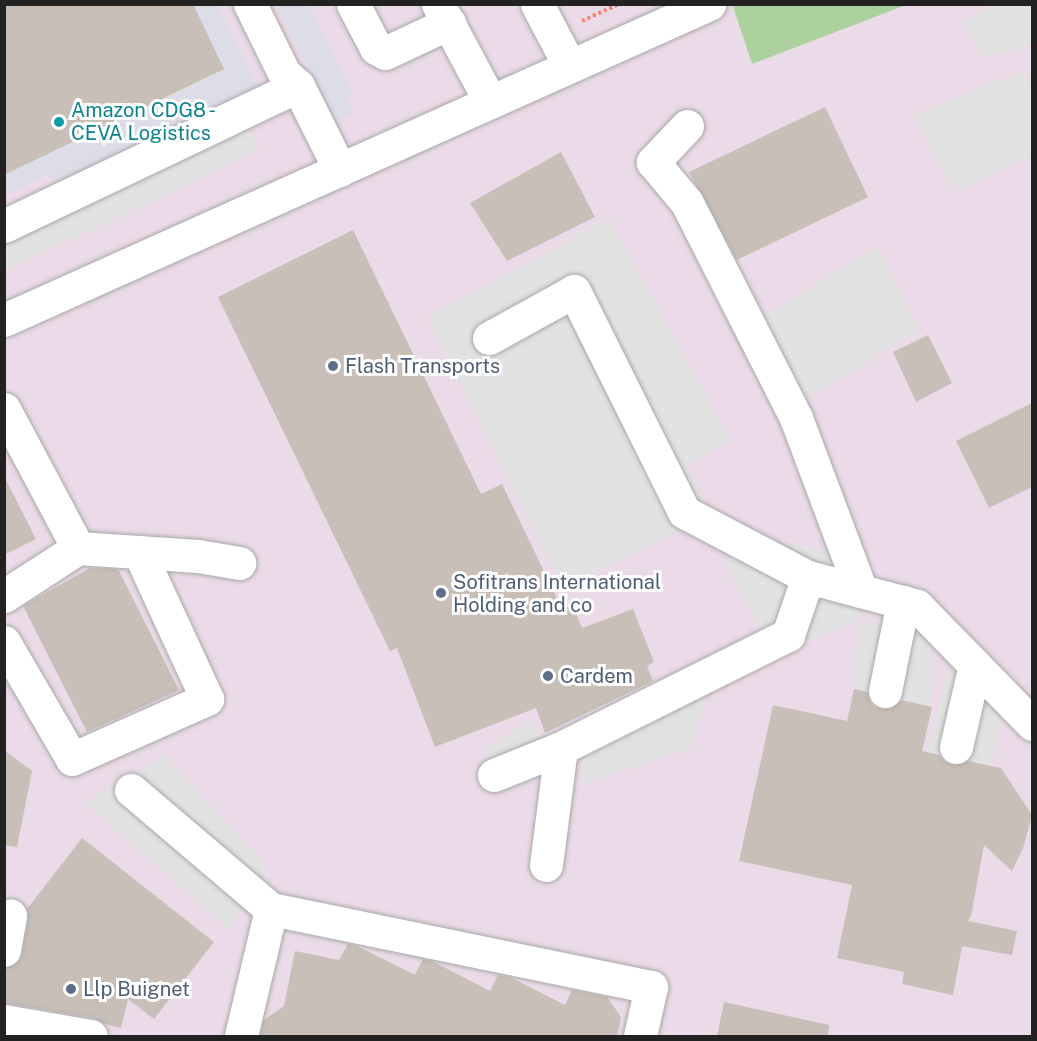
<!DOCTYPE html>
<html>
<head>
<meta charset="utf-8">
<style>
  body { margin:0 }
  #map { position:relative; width:1037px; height:1041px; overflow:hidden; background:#f2efe9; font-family:"Public Sans",sans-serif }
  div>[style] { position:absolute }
  .industrial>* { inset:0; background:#ebdbe8 }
  .forest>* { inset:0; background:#add19e }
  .parking>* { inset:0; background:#e2e2e2 }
  .plaza>* { inset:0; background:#dddde8 }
  .building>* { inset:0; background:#c7bfb8 }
  .path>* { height:4px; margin-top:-2px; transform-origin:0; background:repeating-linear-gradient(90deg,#fa8072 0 3px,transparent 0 6px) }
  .roads { filter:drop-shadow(0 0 2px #a9a9a9) drop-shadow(0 0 2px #a9a9a9) }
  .minor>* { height:33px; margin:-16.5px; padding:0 16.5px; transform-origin:16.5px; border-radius:16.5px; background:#fff }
  .dots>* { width:16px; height:16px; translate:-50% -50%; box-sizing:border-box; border:3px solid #fff; border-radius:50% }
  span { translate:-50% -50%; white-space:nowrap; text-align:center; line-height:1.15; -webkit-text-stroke:6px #fff; paint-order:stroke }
  .culture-label { font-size:20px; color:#0d838f }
  .left { translate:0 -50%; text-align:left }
  .service-label { font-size:20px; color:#4e5e75 }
  .frame { position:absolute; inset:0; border:6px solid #222; pointer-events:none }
</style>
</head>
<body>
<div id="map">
  <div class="industrial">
    <div style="clip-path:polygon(5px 5px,732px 5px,752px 64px,904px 5px,1032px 5px,1032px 1036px,5px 1036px)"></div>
  </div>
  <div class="forest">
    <div style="clip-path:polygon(732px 4px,906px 4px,906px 5px,752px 64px)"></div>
  </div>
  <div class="parking">
    <div style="clip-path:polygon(992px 5px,1032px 5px,1032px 43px,1016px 50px,983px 57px,961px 22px)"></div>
    <div style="clip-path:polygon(1024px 70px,1032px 89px,1032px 155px,963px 189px,949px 184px,913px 115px)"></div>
    <div style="clip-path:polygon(247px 126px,258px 150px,5px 271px,5px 242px)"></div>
    <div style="clip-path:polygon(609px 218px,730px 440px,687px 467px,710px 513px,563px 589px,427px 318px)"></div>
    <div style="clip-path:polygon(878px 246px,919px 330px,791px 409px,749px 326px)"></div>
    <div style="clip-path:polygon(744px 535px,867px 558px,858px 620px,930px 640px,932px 707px,854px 689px,858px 620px,776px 656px,725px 565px)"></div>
    <div style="clip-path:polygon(955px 645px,1007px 697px,991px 766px,927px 752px)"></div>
    <div style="clip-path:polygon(706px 699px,691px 748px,582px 784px,583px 749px)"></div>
    <div style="clip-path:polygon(533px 720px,550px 753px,494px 775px,485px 747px)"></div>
    <div style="clip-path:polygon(164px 755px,268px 867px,229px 929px,85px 803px)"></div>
  </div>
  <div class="plaza">
    <div style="clip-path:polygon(193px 5px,218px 5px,259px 88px,63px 182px,45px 175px,5px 195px,5px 175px,224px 69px)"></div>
    <div style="clip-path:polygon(277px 5px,310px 5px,352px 94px,348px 97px,355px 113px,336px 121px,332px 117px)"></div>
  </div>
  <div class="building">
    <div style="clip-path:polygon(4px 4px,193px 4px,224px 69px,4px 175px)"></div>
    <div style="clip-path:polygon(825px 107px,868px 197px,737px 260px,689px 172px)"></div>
    <div style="clip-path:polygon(561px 152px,595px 217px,507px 261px,470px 203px)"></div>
    <div style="clip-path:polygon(353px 230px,481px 494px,502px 484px,562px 609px,573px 605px,582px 628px,633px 609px,654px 662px,647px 666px,653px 681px,545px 733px,536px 708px,435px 747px,397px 648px,390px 651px,218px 297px)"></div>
    <div style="clip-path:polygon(928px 335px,952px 383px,916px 402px,893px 352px)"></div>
    <div style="clip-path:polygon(1032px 403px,1032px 487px,989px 508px,956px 441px)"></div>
    <div style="clip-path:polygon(4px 476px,36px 539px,4px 555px)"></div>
    <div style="clip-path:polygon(90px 568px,118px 569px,179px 690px,87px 732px,23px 606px)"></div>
    <div style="clip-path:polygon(854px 689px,867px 692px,872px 705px,881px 709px,891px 709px,901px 700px,932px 707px,922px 751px,939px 755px,944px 761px,952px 765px,968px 761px,1001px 768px,1032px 815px,1023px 848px,1012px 871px,984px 845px,971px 916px,968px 921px,1017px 931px,1012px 955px,962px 946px,953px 995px,902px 984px,904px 972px,837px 958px,852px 885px,739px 861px,773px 705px,847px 721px)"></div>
    <div style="clip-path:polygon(4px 750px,32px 771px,17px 847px,4px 845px)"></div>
    <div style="clip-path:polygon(82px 838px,214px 942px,154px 1019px,128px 999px,121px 1028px,105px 1024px,94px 1018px,4px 1003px,4px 968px,18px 962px,22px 954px,28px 919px,27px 909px)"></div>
    <div style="clip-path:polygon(348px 944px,357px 946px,415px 975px,423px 959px,432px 961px,490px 991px,498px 975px,512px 978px,565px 1005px,572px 990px,607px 997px,621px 1017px,617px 1036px,260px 1036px,264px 1020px,284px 1006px,295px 951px,339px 960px)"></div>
    <div style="clip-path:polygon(724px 1002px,829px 1025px,828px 1036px,717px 1036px)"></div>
  </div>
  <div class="path">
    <div style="left:582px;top:21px;width:41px;rotate:-24.7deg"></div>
  </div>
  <div class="roads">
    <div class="minor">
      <div style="left:250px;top:4px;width:77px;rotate:63.8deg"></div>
      <div style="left:284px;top:73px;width:19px;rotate:43deg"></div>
      <div style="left:353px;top:4px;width:50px;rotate:62.4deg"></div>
      <div style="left:376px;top:48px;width:10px;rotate:29deg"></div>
      <div style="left:385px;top:53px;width:71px;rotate:-25.1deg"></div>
      <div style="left:438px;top:4px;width:110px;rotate:61.8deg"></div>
      <div style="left:537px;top:4px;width:69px;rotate:62.3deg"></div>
      <div style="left:687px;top:126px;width:50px;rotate:133.4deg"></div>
      <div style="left:653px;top:162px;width:53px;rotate:50.3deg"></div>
      <div style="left:687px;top:203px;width:241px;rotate:63.1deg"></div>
      <div style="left:796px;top:418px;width:185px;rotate:69.4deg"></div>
      <div style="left:4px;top:226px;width:326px;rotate:-25.5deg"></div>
      <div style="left:298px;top:86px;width:94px;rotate:63.4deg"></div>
      <div style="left:4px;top:320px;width:773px;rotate:-24.14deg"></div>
      <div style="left:489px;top:338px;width:97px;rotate:-28.9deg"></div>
      <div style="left:574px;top:291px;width:247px;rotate:63.5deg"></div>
      <div style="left:684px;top:512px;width:140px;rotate:27.7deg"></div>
      <div style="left:808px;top:577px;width:113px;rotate:14.9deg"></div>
      <div style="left:917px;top:606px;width:165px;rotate:45.7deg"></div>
      <div style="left:4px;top:409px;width:157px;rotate:62deg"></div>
      <div style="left:78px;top:548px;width:88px;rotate:147deg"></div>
      <div style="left:78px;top:548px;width:120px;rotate:3.8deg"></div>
      <div style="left:198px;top:556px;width:42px;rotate:9.7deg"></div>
      <div style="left:4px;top:642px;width:135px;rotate:59.8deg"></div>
      <div style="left:72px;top:759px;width:148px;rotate:-24deg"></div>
      <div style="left:207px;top:699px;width:162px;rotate:-114.8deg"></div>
      <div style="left:885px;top:691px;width:91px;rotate:-78.6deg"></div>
      <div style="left:956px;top:747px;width:84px;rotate:-77deg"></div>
      <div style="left:494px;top:775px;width:72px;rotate:-21.9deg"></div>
      <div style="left:131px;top:790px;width:184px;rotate:40.4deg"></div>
      <div style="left:271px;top:909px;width:130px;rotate:103.3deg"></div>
      <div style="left:546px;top:865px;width:118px;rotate:-82.7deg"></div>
      <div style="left:561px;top:748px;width:254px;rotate:-26.5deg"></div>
      <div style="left:788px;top:635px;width:61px;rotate:-71deg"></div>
      <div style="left:271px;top:909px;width:388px;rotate:11.6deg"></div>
      <div style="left:651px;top:987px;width:50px;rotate:102.7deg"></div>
      <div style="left:4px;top:950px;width:35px;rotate:-80deg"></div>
      <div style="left:4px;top:1021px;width:88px;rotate:9.8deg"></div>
    </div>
  </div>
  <div class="dots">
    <div style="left:59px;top:122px;background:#0f9aa8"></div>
    <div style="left:333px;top:366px;background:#5c6f8a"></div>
    <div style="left:441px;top:593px;background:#5c6f8a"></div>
    <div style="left:548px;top:676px;background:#5c6f8a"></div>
    <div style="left:71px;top:989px;background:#5c6f8a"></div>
  </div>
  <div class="culture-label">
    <span class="left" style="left:71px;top:122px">Amazon CDG8 -<br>CEVA Logistics</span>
  </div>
  <div class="service-label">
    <span class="left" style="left:345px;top:366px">Flash Transports</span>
    <span class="left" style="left:453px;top:594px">Sofitrans International<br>Holding and co</span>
    <span class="left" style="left:560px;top:676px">Cardem</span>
    <span class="left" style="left:83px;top:989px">Llp Buignet</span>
  </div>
  <div class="frame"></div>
</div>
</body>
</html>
